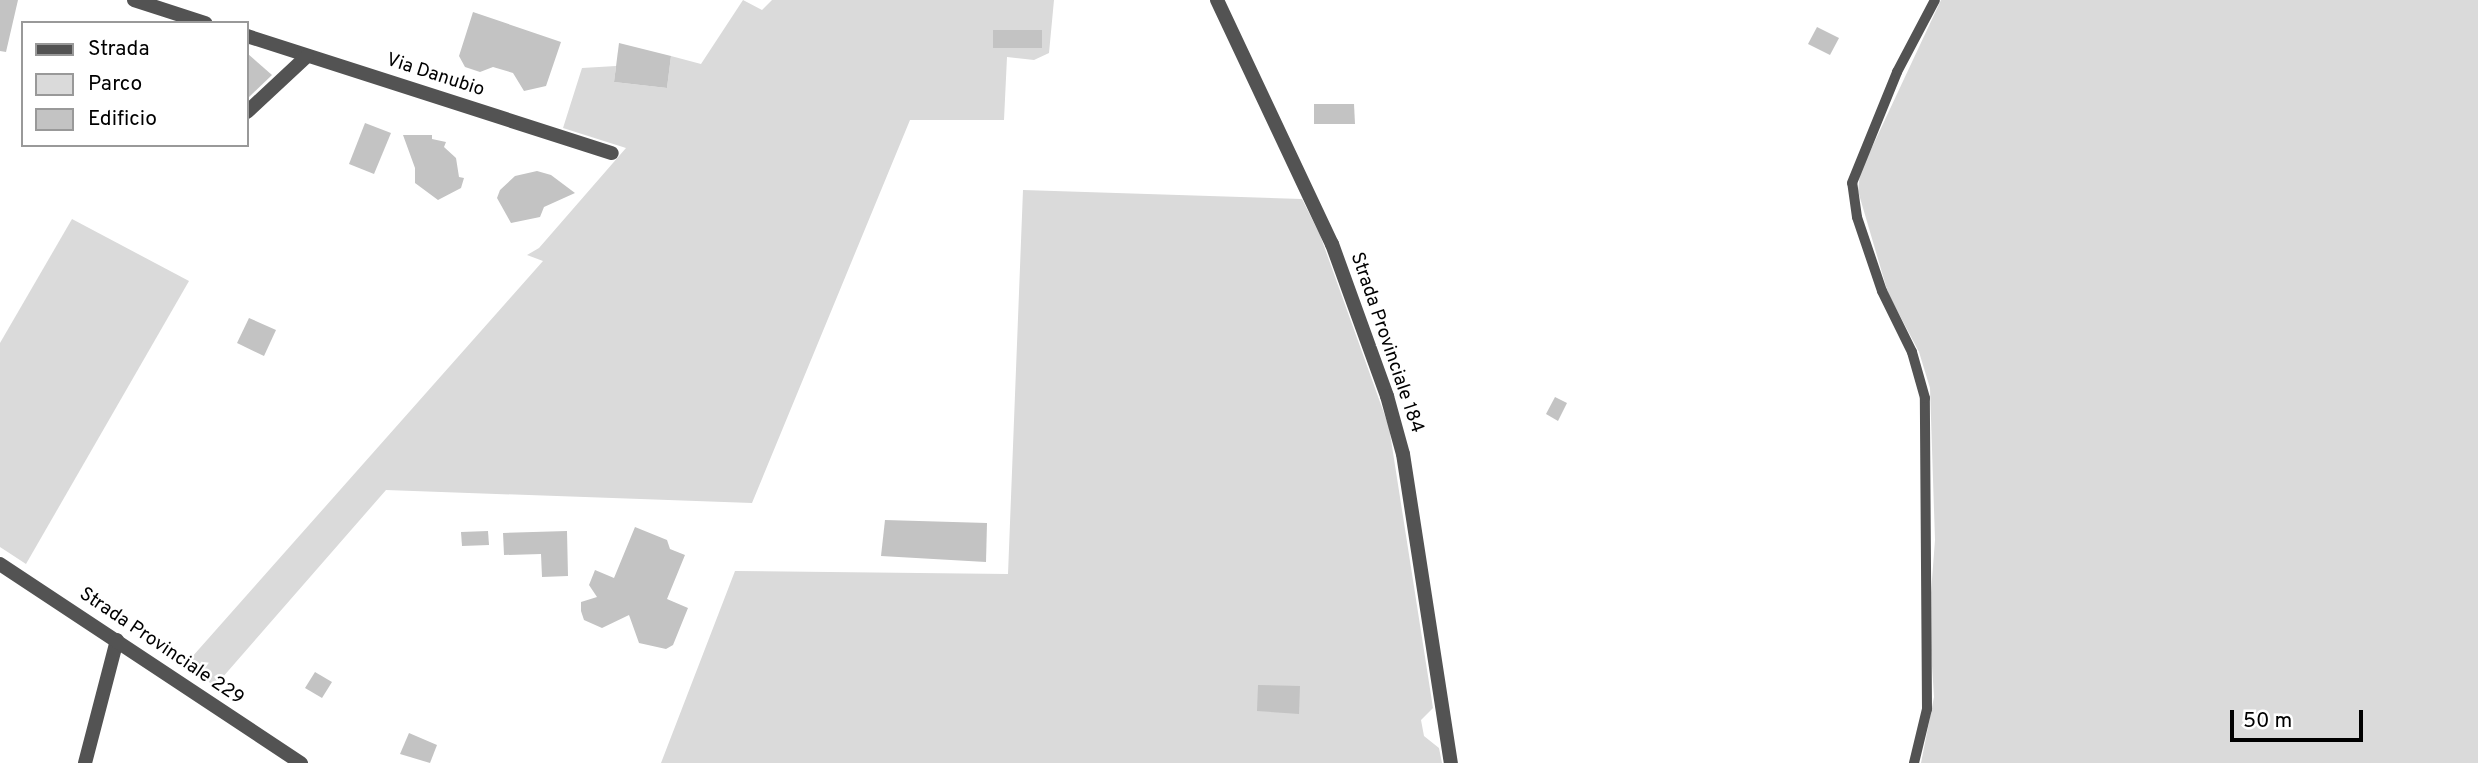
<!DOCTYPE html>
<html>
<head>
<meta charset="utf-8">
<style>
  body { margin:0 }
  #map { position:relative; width:2478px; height:763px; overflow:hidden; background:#fff; font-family:Overpass,sans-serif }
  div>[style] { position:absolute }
  .green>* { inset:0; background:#dadada }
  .building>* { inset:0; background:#c3c3c3 }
  .service>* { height:10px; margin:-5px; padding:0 5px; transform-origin:5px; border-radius:5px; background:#535353 }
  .minor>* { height:14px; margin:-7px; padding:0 7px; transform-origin:7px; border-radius:7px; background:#535353 }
  .tertiary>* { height:14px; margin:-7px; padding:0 7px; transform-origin:7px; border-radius:7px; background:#535353 }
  span { translate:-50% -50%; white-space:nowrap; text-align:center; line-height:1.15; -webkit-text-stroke:5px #fff; paint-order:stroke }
  .street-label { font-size:19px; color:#000 }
  .legend { position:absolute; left:21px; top:21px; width:228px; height:126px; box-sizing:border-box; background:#fff; border:2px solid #999; margin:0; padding:9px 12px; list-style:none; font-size:21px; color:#000 }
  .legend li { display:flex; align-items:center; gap:14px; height:35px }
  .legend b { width:35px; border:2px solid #999 }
  .scale { position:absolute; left:2230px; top:710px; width:133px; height:32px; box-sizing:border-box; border:4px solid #000; border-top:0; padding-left:9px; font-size:21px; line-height:24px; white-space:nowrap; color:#000; -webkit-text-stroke:5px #fff; paint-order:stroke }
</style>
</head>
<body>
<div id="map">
  <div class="green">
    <div style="clip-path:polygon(743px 0,762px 10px,772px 0,1054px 0,1049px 53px,1034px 60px,1007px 57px,1004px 120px,910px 120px,752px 503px,386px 490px,215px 686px,184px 666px,543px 261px,527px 255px,539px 248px,626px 148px,563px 128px,582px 68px,616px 66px,614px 82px,667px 88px,671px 56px,701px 64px)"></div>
    <div style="clip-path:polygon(1941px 0,2478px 0,2478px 763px,1921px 763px,1934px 697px,1929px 619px,1935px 540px,1930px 388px,1919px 352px,1888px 293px,1858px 191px,1860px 173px)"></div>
    <div style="clip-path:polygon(1023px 190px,1302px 199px,1320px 235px,1389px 427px,1433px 708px,1421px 720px,1424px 736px,1439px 748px,1442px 763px,661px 763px,735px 571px,1008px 574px)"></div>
    <div style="clip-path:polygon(72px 219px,189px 281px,26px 564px,0 547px,0 343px)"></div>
  </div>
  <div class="building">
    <div style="clip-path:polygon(0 0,18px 0,6px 52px,0 51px)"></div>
    <div style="clip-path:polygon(473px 12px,561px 42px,546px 86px,524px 91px,513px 73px,493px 67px,480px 72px,465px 67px,459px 56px)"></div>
    <div style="clip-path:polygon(1817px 27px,1839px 38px,1830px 55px,1808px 44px)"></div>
    <div style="clip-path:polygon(993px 30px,1042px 30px,1042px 48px,993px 48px)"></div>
    <div style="clip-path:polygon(619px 43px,671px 56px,667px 88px,614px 82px)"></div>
    <div style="clip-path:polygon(247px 53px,272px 75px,247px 99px)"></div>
    <div style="clip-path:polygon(1314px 104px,1354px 104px,1355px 124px,1314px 124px)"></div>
    <div style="clip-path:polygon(365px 123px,391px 133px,374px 174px,349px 164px)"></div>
    <div style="clip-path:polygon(403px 135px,432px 135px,432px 139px,446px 142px,444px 147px,456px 158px,459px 177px,464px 178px,461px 188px,438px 200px,415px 183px,415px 168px)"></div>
    <div style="clip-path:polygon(537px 171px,551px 175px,575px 193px,544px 207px,540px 217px,511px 223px,497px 198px,500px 190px,515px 176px)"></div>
    <div style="clip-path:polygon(249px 318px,276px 330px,264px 356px,237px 343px)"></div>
    <div style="clip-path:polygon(1555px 397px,1567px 403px,1558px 421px,1546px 414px)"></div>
    <div style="clip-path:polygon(885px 520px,987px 523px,986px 562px,881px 556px)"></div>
    <div style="clip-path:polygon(635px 527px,667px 540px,670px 549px,685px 555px,667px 599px,688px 608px,673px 645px,666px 649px,639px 643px,629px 615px,602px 628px,584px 620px,581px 611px,581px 602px,597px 597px,589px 585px,595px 570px,614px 578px)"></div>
    <div style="clip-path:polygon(488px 531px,489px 545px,462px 546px,461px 532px)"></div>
    <div style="clip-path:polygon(567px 531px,568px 576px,542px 577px,541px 554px,504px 555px,503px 533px)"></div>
    <div style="clip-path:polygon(315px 672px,332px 682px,322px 698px,305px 688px)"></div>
    <div style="clip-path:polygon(1258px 685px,1300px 686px,1299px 714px,1257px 711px)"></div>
    <div style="clip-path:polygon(409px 733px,437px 745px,430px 763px,400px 754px)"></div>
  </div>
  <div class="service">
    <div style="left:1914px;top:763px;width:56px;rotate:-76.5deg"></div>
    <div style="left:1927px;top:709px;width:311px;rotate:-90.4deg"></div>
    <div style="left:1925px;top:398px;width:48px;rotate:-105.8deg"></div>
    <div style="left:1912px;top:352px;width:68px;rotate:-116.2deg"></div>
    <div style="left:1882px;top:291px;width:78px;rotate:-108.7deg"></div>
    <div style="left:1857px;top:217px;width:34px;rotate:-98deg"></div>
    <div style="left:1852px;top:183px;width:120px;rotate:-67.9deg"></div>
    <div style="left:1897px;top:72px;width:81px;rotate:-62.2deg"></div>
  </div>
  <div class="minor">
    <div style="left:134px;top:0;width:75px;rotate:17.9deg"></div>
    <div style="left:247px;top:36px;width:383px;rotate:17.8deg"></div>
    <div style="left:247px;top:112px;width:82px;rotate:-43deg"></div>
    <div style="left:85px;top:763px;width:127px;rotate:-75.4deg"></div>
  </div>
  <div class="tertiary">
    <div style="left:1217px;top:0;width:270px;rotate:64.8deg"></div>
    <div style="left:1332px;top:244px;width:162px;rotate:70.1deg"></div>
    <div style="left:1387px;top:396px;width:60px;rotate:74.6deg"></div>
    <div style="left:1403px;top:454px;width:313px;rotate:81.2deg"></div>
    <div style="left:0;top:564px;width:361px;rotate:33.5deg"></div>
  </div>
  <div class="street-label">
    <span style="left:435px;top:76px;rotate:18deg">Via Danubio</span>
    <span style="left:1386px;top:343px;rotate:71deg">Strada Provinciale 184</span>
    <span style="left:161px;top:647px;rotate:34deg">Strada Provinciale 229</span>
  </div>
  <ul class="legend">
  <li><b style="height:9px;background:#535353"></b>Strada</li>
  <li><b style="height:19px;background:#dadada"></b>Parco</li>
  <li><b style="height:19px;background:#c3c3c3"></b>Edificio</li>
  </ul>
  <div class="scale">50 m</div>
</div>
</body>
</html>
